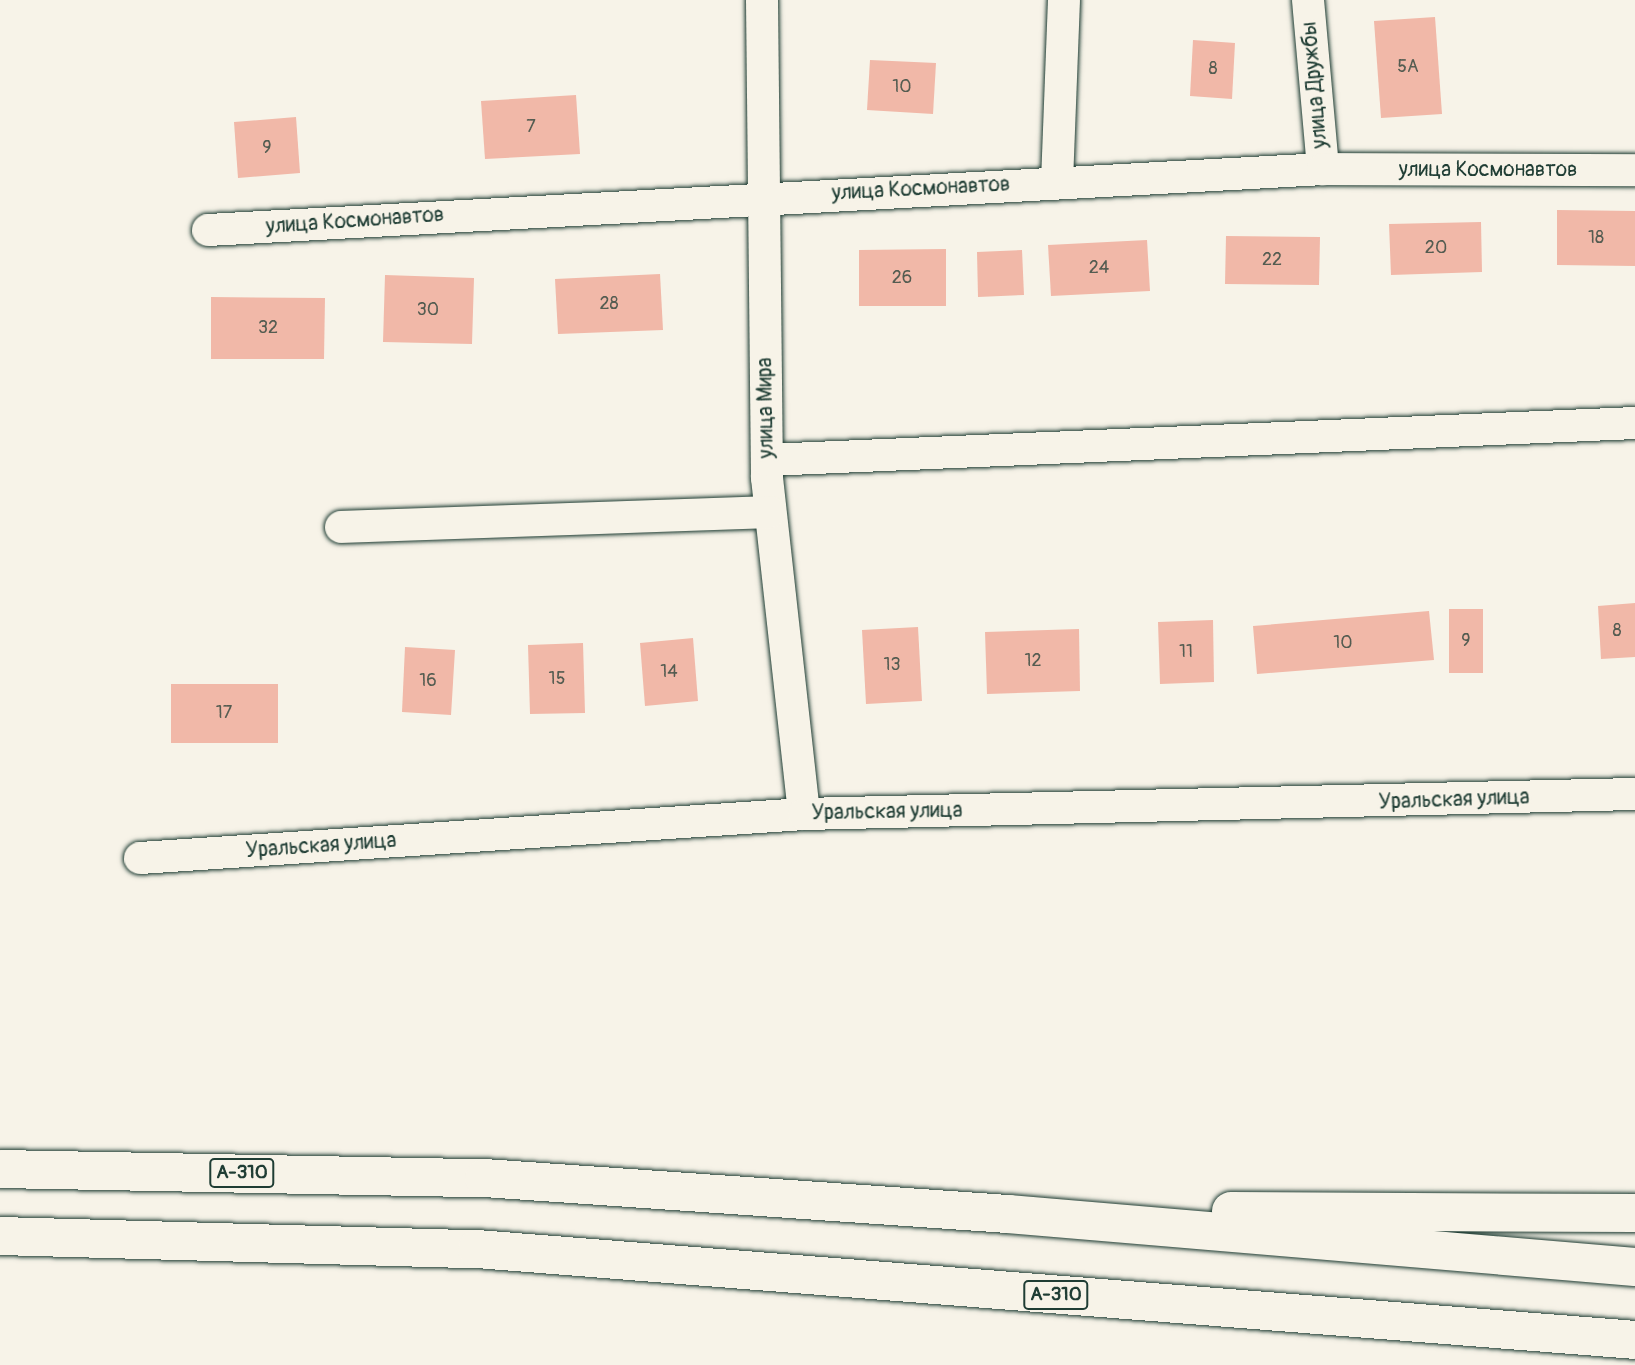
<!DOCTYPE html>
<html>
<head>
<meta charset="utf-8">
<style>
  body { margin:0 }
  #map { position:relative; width:1635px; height:1365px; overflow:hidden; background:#f7f3e8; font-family:Pangolin,sans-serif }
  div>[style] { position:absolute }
  .building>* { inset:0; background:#f1b8a8 }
  .roads { filter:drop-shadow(0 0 2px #1f3d34) drop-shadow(0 0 2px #1f3d34) }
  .minor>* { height:32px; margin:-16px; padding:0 16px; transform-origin:16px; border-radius:16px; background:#f7f3e8 }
  .highway>* { height:38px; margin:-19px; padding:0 19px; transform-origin:19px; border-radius:19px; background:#f7f3e8 }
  span { translate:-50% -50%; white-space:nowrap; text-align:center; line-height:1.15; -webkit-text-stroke:5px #f7f3e8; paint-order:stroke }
  .number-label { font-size:18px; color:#545c51 }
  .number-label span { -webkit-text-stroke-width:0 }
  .shield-label span { padding:2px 5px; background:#f7f3e8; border:2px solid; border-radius:5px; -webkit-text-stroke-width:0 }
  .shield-label { font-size:19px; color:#1f3d34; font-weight:700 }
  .street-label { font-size:21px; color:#1f3d34 }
</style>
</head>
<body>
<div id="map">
  <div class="building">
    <div style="clip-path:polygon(1435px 17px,1442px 114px,1381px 118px,1374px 21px)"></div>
    <div style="clip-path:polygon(1193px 40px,1235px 43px,1232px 99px,1190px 96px)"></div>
    <div style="clip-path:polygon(870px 60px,936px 63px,933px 114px,867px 110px)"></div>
    <div style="clip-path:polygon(576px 95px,580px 154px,485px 159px,481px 101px)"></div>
    <div style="clip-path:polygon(296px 117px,300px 173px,238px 178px,234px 122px)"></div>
    <div style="clip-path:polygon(1557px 210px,1635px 211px,1635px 266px,1557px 265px)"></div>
    <div style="clip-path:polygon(1481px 222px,1482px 272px,1391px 275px,1389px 224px)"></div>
    <div style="clip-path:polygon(1226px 236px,1320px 237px,1319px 285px,1225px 284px)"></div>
    <div style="clip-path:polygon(1147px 240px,1150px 291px,1051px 296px,1048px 245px)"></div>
    <div style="clip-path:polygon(946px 249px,946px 306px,859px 306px,859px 250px)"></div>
    <div style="clip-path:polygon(1022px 250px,1024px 295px,978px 297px,977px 252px)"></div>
    <div style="clip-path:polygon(660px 274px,663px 330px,558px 334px,555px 279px)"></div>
    <div style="clip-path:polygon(385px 275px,474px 278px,472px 344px,383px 342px)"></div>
    <div style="clip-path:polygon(211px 297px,325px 298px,324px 359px,211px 359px)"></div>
    <div style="clip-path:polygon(1635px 603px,1635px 657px,1601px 659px,1598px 606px)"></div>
    <div style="clip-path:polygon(1449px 609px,1483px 609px,1483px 673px,1449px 673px)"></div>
    <div style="clip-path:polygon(1429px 611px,1434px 660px,1257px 674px,1253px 626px)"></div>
    <div style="clip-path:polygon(1213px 620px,1214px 682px,1160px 684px,1158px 622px)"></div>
    <div style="clip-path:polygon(918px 627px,922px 701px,866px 704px,862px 630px)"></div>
    <div style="clip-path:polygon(1079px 629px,1080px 691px,987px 694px,985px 632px)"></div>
    <div style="clip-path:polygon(693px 638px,698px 701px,645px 706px,640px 643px)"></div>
    <div style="clip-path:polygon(583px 643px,585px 713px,530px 714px,528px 645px)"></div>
    <div style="clip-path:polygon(405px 647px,455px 650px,451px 715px,402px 712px)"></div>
    <div style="clip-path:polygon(171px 684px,278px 684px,278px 743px,171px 743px)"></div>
  </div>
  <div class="roads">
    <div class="minor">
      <div style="left:762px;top:0;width:478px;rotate:89.4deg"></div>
      <div style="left:767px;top:478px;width:338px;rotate:83.7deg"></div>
      <div style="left:1308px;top:0;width:170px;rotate:84.9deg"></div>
      <div style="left:1057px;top:182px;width:182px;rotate:-87.8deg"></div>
      <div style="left:208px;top:230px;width:1117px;rotate:-3.13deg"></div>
      <div style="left:1323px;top:169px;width:312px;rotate:0.2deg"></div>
      <div style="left:767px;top:460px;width:869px;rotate:-2.44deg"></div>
      <div style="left:341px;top:527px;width:429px;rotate:-2deg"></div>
      <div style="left:140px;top:858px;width:665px;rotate:-3.79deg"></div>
      <div style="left:804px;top:814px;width:831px;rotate:-1.38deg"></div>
    </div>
    <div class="highway">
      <div style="left:0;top:1169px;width:484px;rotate:1.1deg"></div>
      <div style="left:484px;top:1178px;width:525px;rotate:3.93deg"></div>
      <div style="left:1008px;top:1214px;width:629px;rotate:4.83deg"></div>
      <div style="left:1231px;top:1211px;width:404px;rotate:0.3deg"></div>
      <div style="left:0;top:1236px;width:477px;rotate:1.6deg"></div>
      <div style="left:477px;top:1249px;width:1162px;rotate:4.49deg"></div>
    </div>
  </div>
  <div class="number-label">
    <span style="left:1408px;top:67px">5А</span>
    <span style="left:1213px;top:69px">8</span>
    <span style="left:902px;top:87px">10</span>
    <span style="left:531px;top:127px">7</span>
    <span style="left:267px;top:148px">9</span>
    <span style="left:1596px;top:238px">18</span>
    <span style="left:1436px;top:248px">20</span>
    <span style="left:1272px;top:260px">22</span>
    <span style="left:1099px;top:268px">24</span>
    <span style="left:902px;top:278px">26</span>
    <span style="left:609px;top:304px">28</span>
    <span style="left:428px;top:310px">30</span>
    <span style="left:268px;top:328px">32</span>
    <span style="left:1617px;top:631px">8</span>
    <span style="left:1466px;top:641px">9</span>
    <span style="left:1343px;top:643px">10</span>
    <span style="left:1186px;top:652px">11</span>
    <span style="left:1033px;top:661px">12</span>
    <span style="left:892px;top:665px">13</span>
    <span style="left:669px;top:672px">14</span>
    <span style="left:557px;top:679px">15</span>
    <span style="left:428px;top:681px">16</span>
    <span style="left:224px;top:713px">17</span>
  </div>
  <div class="shield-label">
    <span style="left:242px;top:1173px">А-310</span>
    <span style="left:1056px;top:1295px">А-310</span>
  </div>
  <div class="street-label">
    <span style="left:1315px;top:85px;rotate:-95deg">улица Дружбы</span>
    <span style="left:1488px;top:170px">улица Космонавтов</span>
    <span style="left:921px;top:189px;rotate:-3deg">улица Космонавтов</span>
    <span style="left:355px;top:221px;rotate:-4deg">улица Космонавтов</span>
    <span style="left:766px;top:408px;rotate:-91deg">улица Мира</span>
    <span style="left:1454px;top:800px;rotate:-2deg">Уральская улица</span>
    <span style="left:887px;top:812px;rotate:-1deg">Уральская улица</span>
    <span style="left:321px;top:846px;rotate:-4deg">Уральская улица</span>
  </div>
</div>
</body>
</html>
